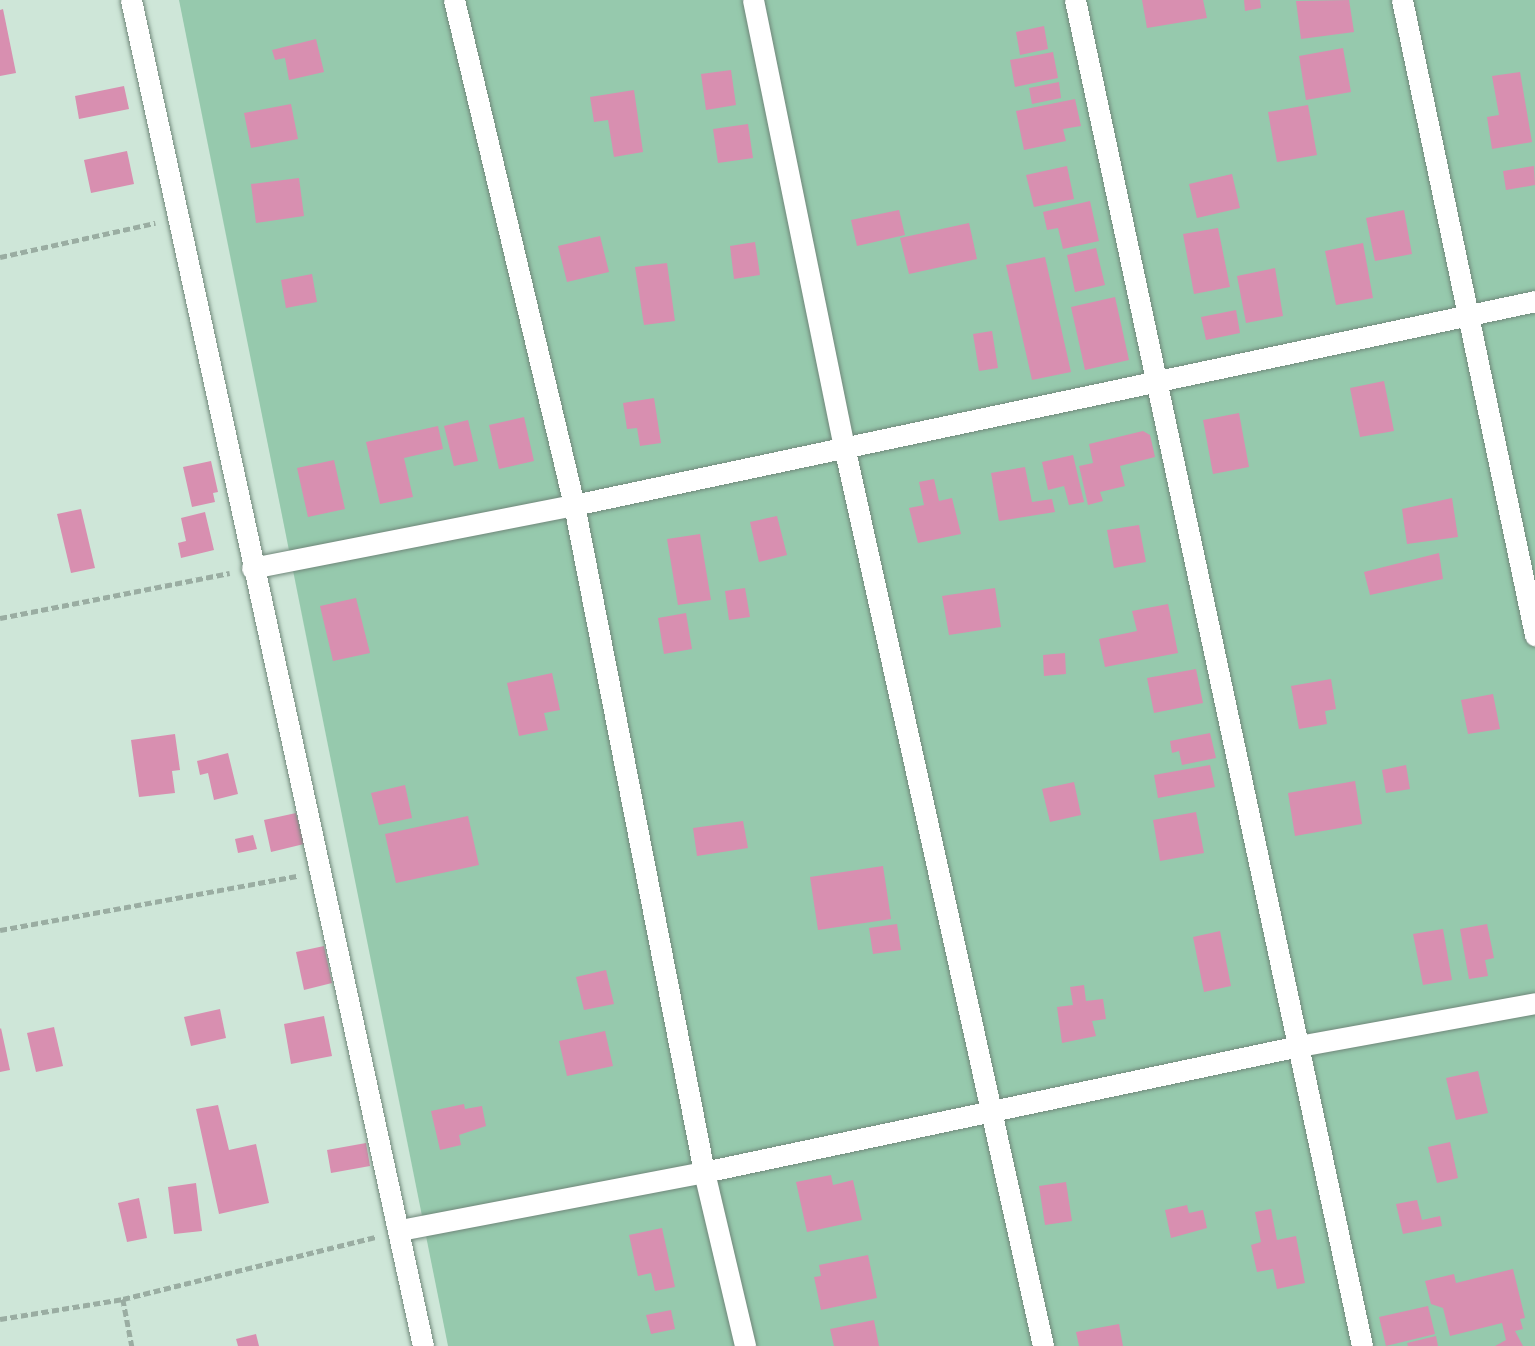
<!DOCTYPE html>
<html>
<head>
<meta charset="utf-8">
<style>
  body { margin:0 }
  #map { position:relative; width:1535px; height:1346px; overflow:hidden; background:#cee6d8; font-family:Bitter,serif }
  div>[style] { position:absolute }
  .green>* { inset:0; background:#96c9ad }
  .building>* { inset:0; background:#d88fb0 }
  .path>* { height:4.5px; margin-top:-2.25px; transform-origin:0; background:repeating-linear-gradient(90deg,#9aada2 0 7px,transparent 0 10.5px) }
  .roads { filter:drop-shadow(0 0 2px #70877a) drop-shadow(0 0 2px #70877a) }
  .street>* { height:21px; margin:-10.5px; padding:0 10.5px; transform-origin:10.5px; border-radius:10.5px; background:#fff }
  span { translate:-50% -50%; white-space:nowrap; text-align:center; line-height:1.15; -webkit-text-stroke:7px #cee6d8; paint-order:stroke }
</style>
</head>
<body>
<div id="map">
  <div class="green">
    <div style="clip-path:polygon(179px 0,1535px 0,1535px 1346px,448px 1346px)"></div>
  </div>
  <div class="building">
    <div style="clip-path:polygon(1142px 0,1203px 0,1207px 18px,1147px 28px)"></div>
    <div style="clip-path:polygon(1244px 0,1260px 0,1261px 8px,1245px 11px)"></div>
    <div style="clip-path:polygon(1349px 0,1354px 32px,1301px 39px,1296px 1px)"></div>
    <div style="clip-path:polygon(3px 9px,16px 73px,0 76px,0 10px)"></div>
    <div style="clip-path:polygon(1044px 26px,1048px 49px,1020px 55px,1016px 32px)"></div>
    <div style="clip-path:polygon(316px 39px,324px 72px,289px 80px,285px 58px,275px 60px,272px 50px)"></div>
    <div style="clip-path:polygon(1343px 48px,1351px 92px,1306px 100px,1299px 56px)"></div>
    <div style="clip-path:polygon(1053px 52px,1058px 78px,1015px 87px,1010px 60px)"></div>
    <div style="clip-path:polygon(731px 70px,736px 105px,706px 110px,701px 74px)"></div>
    <div style="clip-path:polygon(1520px 72px,1532px 142px,1492px 149px,1487px 117px,1499px 115px,1492px 76px)"></div>
    <div style="clip-path:polygon(1059px 82px,1061px 98px,1032px 104px,1029px 88px)"></div>
    <div style="clip-path:polygon(124px 86px,129px 109px,79px 119px,75px 96px)"></div>
    <div style="clip-path:polygon(634px 90px,643px 152px,614px 157px,608px 120px,594px 122px,590px 97px)"></div>
    <div style="clip-path:polygon(1075px 99px,1081px 126px,1063px 129px,1066px 141px,1024px 150px,1016px 111px)"></div>
    <div style="clip-path:polygon(291px 104px,298px 139px,251px 148px,244px 113px)"></div>
    <div style="clip-path:polygon(1308px 105px,1317px 155px,1277px 162px,1268px 112px)"></div>
    <div style="clip-path:polygon(748px 124px,753px 158px,718px 163px,713px 129px)"></div>
    <div style="clip-path:polygon(127px 151px,134px 184px,91px 193px,84px 160px)"></div>
    <div style="clip-path:polygon(1067px 166px,1074px 199px,1034px 207px,1026px 175px)"></div>
    <div style="clip-path:polygon(1534px 166px,1535px 185px,1506px 190px,1503px 171px)"></div>
    <div style="clip-path:polygon(1232px 174px,1240px 208px,1197px 218px,1189px 184px)"></div>
    <div style="clip-path:polygon(299px 178px,304px 216px,256px 223px,251px 184px)"></div>
    <div style="clip-path:polygon(1090px 201px,1099px 241px,1063px 249px,1058px 228px,1047px 230px,1043px 212px)"></div>
    <div style="clip-path:polygon(899px 210px,905px 235px,857px 246px,851px 220px)"></div>
    <div style="clip-path:polygon(1404px 210px,1412px 254px,1375px 261px,1366px 218px)"></div>
    <div style="clip-path:polygon(969px 223px,977px 259px,909px 274px,900px 238px)"></div>
    <div style="clip-path:polygon(1218px 228px,1230px 287px,1194px 294px,1183px 234px)"></div>
    <div style="clip-path:polygon(600px 236px,609px 272px,567px 282px,558px 246px)"></div>
    <div style="clip-path:polygon(755px 242px,760px 275px,734px 279px,730px 246px)"></div>
    <div style="clip-path:polygon(1363px 243px,1373px 298px,1336px 305px,1325px 251px)"></div>
    <div style="clip-path:polygon(1096px 248px,1105px 285px,1075px 292px,1067px 255px)"></div>
    <div style="clip-path:polygon(1045px 257px,1071px 372px,1032px 380px,1006px 265px)"></div>
    <div style="clip-path:polygon(667px 263px,675px 321px,644px 325px,635px 267px)"></div>
    <div style="clip-path:polygon(1275px 268px,1283px 316px,1246px 323px,1237px 276px)"></div>
    <div style="clip-path:polygon(312px 274px,317px 302px,286px 308px,281px 280px)"></div>
    <div style="clip-path:polygon(1115px 297px,1129px 360px,1085px 370px,1071px 307px)"></div>
    <div style="clip-path:polygon(1236px 310px,1240px 333px,1206px 340px,1201px 317px)"></div>
    <div style="clip-path:polygon(992px 331px,998px 368px,979px 371px,973px 334px)"></div>
    <div style="clip-path:polygon(1384px 381px,1394px 431px,1360px 437px,1350px 388px)"></div>
    <div style="clip-path:polygon(654px 398px,661px 443px,640px 446px,637px 428px,627px 429px,623px 403px)"></div>
    <div style="clip-path:polygon(1239px 413px,1249px 467px,1213px 474px,1203px 420px)"></div>
    <div style="clip-path:polygon(524px 417px,534px 461px,499px 469px,489px 425px)"></div>
    <div style="clip-path:polygon(468px 420px,478px 461px,454px 466px,444px 426px)"></div>
    <div style="clip-path:polygon(438px 426px,443px 449px,404px 458px,413px 497px,380px 504px,366px 442px)"></div>
    <div style="clip-path:polygon(1143px 431px,1150px 435px,1155px 457px,1120px 466px,1125px 486px,1100px 492px,1103px 501px,1088px 505px,1079px 466px,1093px 463px,1089px 444px)"></div>
    <div style="clip-path:polygon(1073px 455px,1084px 502px,1069px 505px,1064px 486px,1048px 490px,1042px 462px)"></div>
    <div style="clip-path:polygon(334px 460px,345px 509px,308px 517px,297px 468px)"></div>
    <div style="clip-path:polygon(211px 461px,218px 492px,213px 493px,215px 502px,192px 507px,183px 467px)"></div>
    <div style="clip-path:polygon(1025px 467px,1032px 502px,1052px 499px,1055px 512px,999px 521px,991px 473px)"></div>
    <div style="clip-path:polygon(934px 479px,939px 501px,952px 498px,961px 534px,918px 543px,909px 508px,924px 505px,919px 482px)"></div>
    <div style="clip-path:polygon(1452px 498px,1458px 537px,1407px 544px,1402px 509px)"></div>
    <div style="clip-path:polygon(81px 509px,95px 568px,71px 573px,57px 514px)"></div>
    <div style="clip-path:polygon(205px 512px,214px 550px,181px 558px,178px 543px,186px 541px,181px 518px)"></div>
    <div style="clip-path:polygon(777px 516px,787px 555px,759px 562px,750px 522px)"></div>
    <div style="clip-path:polygon(1139px 525px,1146px 562px,1114px 568px,1107px 530px)"></div>
    <div style="clip-path:polygon(700px 534px,711px 600px,678px 605px,667px 539px)"></div>
    <div style="clip-path:polygon(1439px 553px,1443px 579px,1370px 595px,1364px 572px)"></div>
    <div style="clip-path:polygon(745px 588px,750px 617px,729px 620px,725px 591px)"></div>
    <div style="clip-path:polygon(995px 588px,1001px 627px,949px 635px,942px 596px)"></div>
    <div style="clip-path:polygon(356px 598px,370px 653px,333px 661px,320px 606px)"></div>
    <div style="clip-path:polygon(1168px 604px,1178px 653px,1105px 667px,1099px 639px,1137px 631px,1132px 611px)"></div>
    <div style="clip-path:polygon(686px 613px,692px 649px,664px 654px,658px 618px)"></div>
    <div style="clip-path:polygon(1065px 653px,1066px 674px,1044px 676px,1043px 655px)"></div>
    <div style="clip-path:polygon(1196px 669px,1203px 703px,1154px 713px,1147px 678px)"></div>
    <div style="clip-path:polygon(552px 673px,560px 710px,544px 713px,548px 730px,519px 736px,507px 683px)"></div>
    <div style="clip-path:polygon(1331px 679px,1336px 709px,1325px 711px,1327px 724px,1299px 729px,1291px 686px)"></div>
    <div style="clip-path:polygon(1493px 694px,1500px 729px,1468px 734px,1461px 700px)"></div>
    <div style="clip-path:polygon(1210px 733px,1216px 758px,1182px 765px,1179px 751px,1172px 753px,1170px 741px)"></div>
    <div style="clip-path:polygon(175px 734px,180px 770px,172px 771px,175px 793px,139px 797px,131px 740px)"></div>
    <div style="clip-path:polygon(228px 753px,238px 794px,214px 800px,208px 773px,200px 775px,197px 761px)"></div>
    <div style="clip-path:polygon(1210px 765px,1215px 787px,1158px 798px,1154px 775px)"></div>
    <div style="clip-path:polygon(1406px 765px,1410px 789px,1386px 793px,1382px 770px)"></div>
    <div style="clip-path:polygon(1355px 781px,1362px 824px,1295px 836px,1288px 793px)"></div>
    <div style="clip-path:polygon(1074px 782px,1081px 815px,1050px 822px,1042px 789px)"></div>
    <div style="clip-path:polygon(405px 785px,412px 818px,379px 825px,371px 793px)"></div>
    <div style="clip-path:polygon(1196px 812px,1204px 853px,1160px 861px,1153px 820px)"></div>
    <div style="clip-path:polygon(296px 813px,304px 844px,271px 852px,264px 820px)"></div>
    <div style="clip-path:polygon(468px 816px,479px 865px,396px 883px,385px 834px)"></div>
    <div style="clip-path:polygon(743px 821px,748px 848px,697px 856px,693px 828px)"></div>
    <div style="clip-path:polygon(253px 835px,257px 849px,238px 853px,235px 839px)"></div>
    <div style="clip-path:polygon(883px 866px,891px 919px,818px 930px,810px 877px)"></div>
    <div style="clip-path:polygon(897px 924px,901px 950px,873px 954px,869px 928px)"></div>
    <div style="clip-path:polygon(1487px 924px,1494px 958px,1485px 960px,1488px 976px,1469px 979px,1460px 929px)"></div>
    <div style="clip-path:polygon(1443px 929px,1452px 980px,1423px 985px,1413px 934px)"></div>
    <div style="clip-path:polygon(1220px 931px,1231px 986px,1204px 992px,1193px 937px)"></div>
    <div style="clip-path:polygon(324px 946px,332px 983px,304px 990px,296px 952px)"></div>
    <div style="clip-path:polygon(606px 970px,614px 1004px,584px 1010px,576px 977px)"></div>
    <div style="clip-path:polygon(1084px 985px,1086px 1001px,1103px 999px,1106px 1019px,1092px 1021px,1096px 1036px,1062px 1043px,1057px 1007px,1073px 1005px,1070px 987px)"></div>
    <div style="clip-path:polygon(220px 1009px,226px 1038px,191px 1046px,184px 1017px)"></div>
    <div style="clip-path:polygon(324px 1016px,332px 1056px,291px 1064px,284px 1024px)"></div>
    <div style="clip-path:polygon(54px 1027px,63px 1066px,36px 1072px,27px 1033px)"></div>
    <div style="clip-path:polygon(1px 1028px,10px 1070px,0 1072px,0 1029px)"></div>
    <div style="clip-path:polygon(605px 1031px,613px 1066px,567px 1076px,559px 1041px)"></div>
    <div style="clip-path:polygon(1478px 1071px,1488px 1113px,1456px 1120px,1446px 1078px)"></div>
    <div style="clip-path:polygon(464px 1104px,465px 1109px,482px 1106px,486px 1126px,459px 1135px,461px 1145px,440px 1150px,431px 1111px)"></div>
    <div style="clip-path:polygon(218px 1105px,229px 1150px,256px 1144px,269px 1203px,219px 1214px,196px 1109px)"></div>
    <div style="clip-path:polygon(1450px 1142px,1458px 1178px,1437px 1183px,1428px 1147px)"></div>
    <div style="clip-path:polygon(366px 1143px,370px 1166px,331px 1173px,327px 1150px)"></div>
    <div style="clip-path:polygon(831px 1175px,833px 1185px,853px 1180px,862px 1220px,807px 1232px,796px 1182px)"></div>
    <div style="clip-path:polygon(1066px 1182px,1072px 1221px,1045px 1225px,1039px 1186px)"></div>
    <div style="clip-path:polygon(196px 1183px,202px 1231px,174px 1234px,168px 1187px)"></div>
    <div style="clip-path:polygon(139px 1198px,147px 1238px,127px 1242px,118px 1203px)"></div>
    <div style="clip-path:polygon(1417px 1200px,1422px 1220px,1440px 1216px,1442px 1226px,1403px 1234px,1396px 1204px)"></div>
    <div style="clip-path:polygon(1187px 1205px,1189px 1213px,1203px 1210px,1207px 1228px,1171px 1238px,1165px 1210px)"></div>
    <div style="clip-path:polygon(1271px 1209px,1277px 1240px,1296px 1236px,1305px 1283px,1277px 1289px,1273px 1269px,1257px 1272px,1251px 1245px,1261px 1242px,1255px 1212px)"></div>
    <div style="clip-path:polygon(662px 1228px,675px 1287px,655px 1291px,651px 1273px,638px 1276px,629px 1235px)"></div>
    <div style="clip-path:polygon(868px 1255px,877px 1298px,821px 1310px,814px 1277px,821px 1276px,819px 1265px)"></div>
    <div style="clip-path:polygon(1513px 1269px,1525px 1318px,1520px 1319px,1523px 1329px,1515px 1331px,1523px 1346px,1495px 1346px,1506px 1340px,1502px 1323px,1450px 1336px,1443px 1308px,1431px 1304px,1425px 1281px,1454px 1274px,1456px 1283px)"></div>
    <div style="clip-path:polygon(1428px 1306px,1435px 1334px,1386px 1346px,1379px 1317px)"></div>
    <div style="clip-path:polygon(671px 1310px,675px 1329px,651px 1334px,646px 1315px)"></div>
    <div style="clip-path:polygon(874px 1320px,879px 1346px,834px 1346px,830px 1329px)"></div>
    <div style="clip-path:polygon(1119px 1324px,1123px 1346px,1079px 1346px,1076px 1332px)"></div>
    <div style="clip-path:polygon(256px 1334px,259px 1346px,238px 1346px,236px 1339px)"></div>
    <div style="clip-path:polygon(1436px 1336px,1438px 1346px,1408px 1346px,1407px 1343px)"></div>
  </div>
  <div class="path">
    <div style="left:0;top:257px;width:159px;rotate:-12.4deg"></div>
    <div style="left:0;top:618px;width:234px;rotate:-11.1deg"></div>
    <div style="left:0;top:930px;width:303px;rotate:-10.3deg"></div>
    <div style="left:123px;top:1299px;width:48px;rotate:79.2deg"></div>
    <div style="left:0;top:1319px;width:125px;rotate:-9.2deg"></div>
    <div style="left:123px;top:1299px;width:260px;rotate:-13.8deg"></div>
  </div>
  <div class="roads">
    <div class="street">
      <div style="left:131px;top:0;width:1377px;rotate:77.76deg"></div>
      <div style="left:454px;top:0;width:519px;rotate:76.63deg"></div>
      <div style="left:574px;top:505px;width:680px;rotate:78.97deg"></div>
      <div style="left:704px;top:1172px;width:179px;rotate:76.7deg"></div>
      <div style="left:753px;top:0;width:455px;rotate:78.5deg"></div>
      <div style="left:844px;top:446px;width:922px;rotate:77.53deg"></div>
      <div style="left:1075px;top:0;width:1376px;rotate:77.96deg"></div>
      <div style="left:1402px;top:0;width:649px;rotate:78.17deg"></div>
      <div style="left:252px;top:568px;width:328px;rotate:-11.1deg"></div>
      <div style="left:574px;top:505px;width:982px;rotate:-11.98deg"></div>
      <div style="left:400px;top:1230px;width:309px;rotate:-10.8deg"></div>
      <div style="left:704px;top:1172px;width:608px;rotate:-11.96deg"></div>
      <div style="left:1299px;top:1046px;width:240px;rotate:-10.3deg"></div>
    </div>
  </div>
</div>
</body>
</html>
